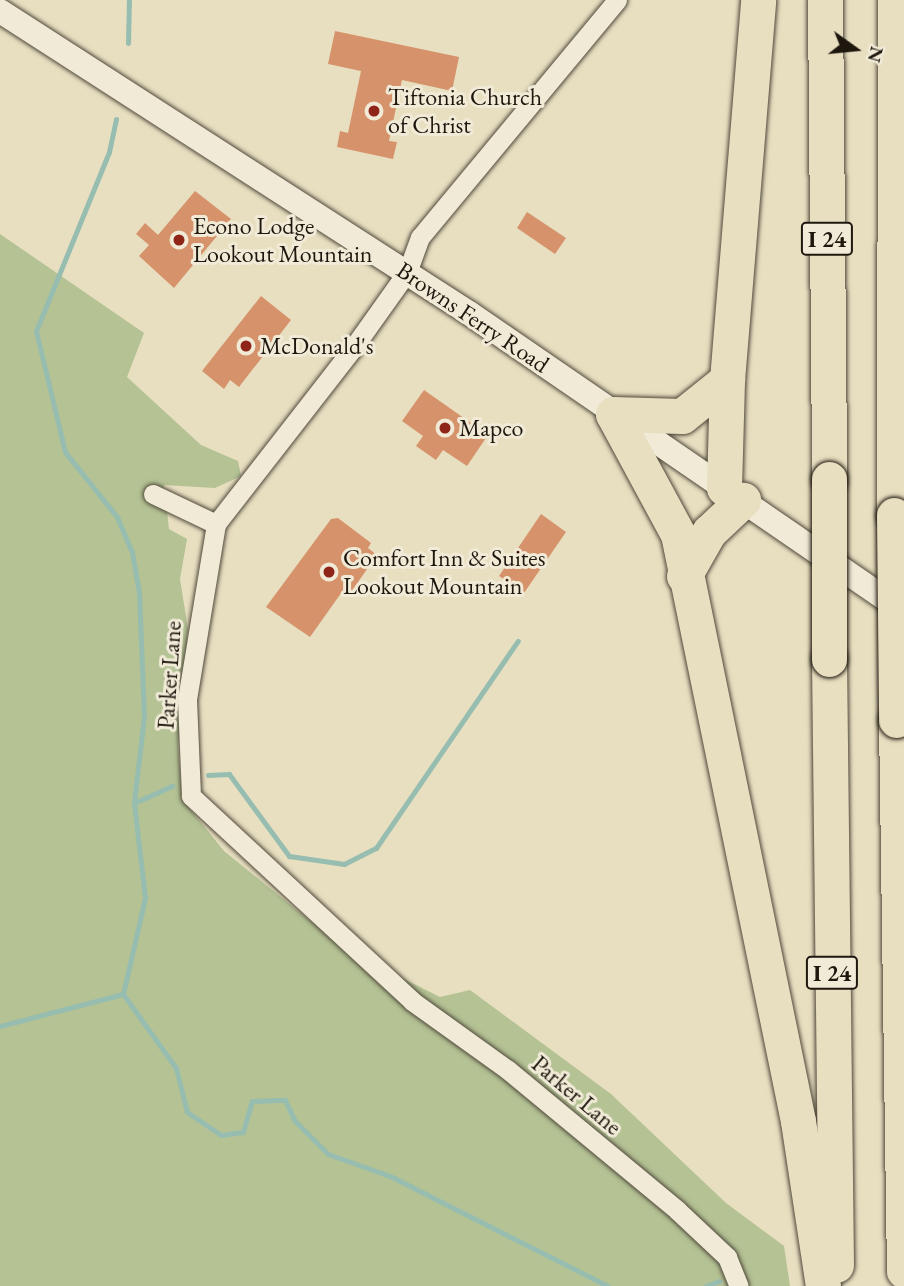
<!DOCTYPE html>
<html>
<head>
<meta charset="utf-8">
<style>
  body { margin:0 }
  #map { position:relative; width:904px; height:1286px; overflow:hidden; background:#e8dfc1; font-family:"EB Garamond",serif }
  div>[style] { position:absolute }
  .green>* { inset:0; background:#b4c294 }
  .stream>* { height:5px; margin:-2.5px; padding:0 2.5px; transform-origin:2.5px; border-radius:2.5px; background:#97bdb0 }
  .building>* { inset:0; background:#d6936b }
  .roads { filter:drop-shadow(0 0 2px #50493b) drop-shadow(0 0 2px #50493b) }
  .minor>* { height:19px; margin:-9.5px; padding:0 9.5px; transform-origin:9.5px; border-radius:9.5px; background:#f0ead7 }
  .tertiary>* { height:24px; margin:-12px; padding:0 12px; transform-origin:12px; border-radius:12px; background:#f0ead7 }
  .motorway>* { height:35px; margin:-17.5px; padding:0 17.5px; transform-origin:17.5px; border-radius:17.5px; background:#e8dfc1 }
  .bridges { filter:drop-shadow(0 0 2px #1e170e) drop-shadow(0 0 2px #1e170e) }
  .motorway-bridge>* { height:35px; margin:-17.5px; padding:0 17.5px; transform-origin:17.5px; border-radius:17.5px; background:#e8dfc1 }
  .dots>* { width:19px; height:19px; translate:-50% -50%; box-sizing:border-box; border:4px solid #f0ead7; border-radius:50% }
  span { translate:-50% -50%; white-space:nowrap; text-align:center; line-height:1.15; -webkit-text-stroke:6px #f0ead7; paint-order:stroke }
  .shield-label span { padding:2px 5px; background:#f0ead7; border:2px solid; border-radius:5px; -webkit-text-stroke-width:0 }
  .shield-label { font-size:23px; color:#1e170e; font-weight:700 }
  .poi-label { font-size:24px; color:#1e170e }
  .left { translate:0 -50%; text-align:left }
  .street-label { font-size:24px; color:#1e170e }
  .north { position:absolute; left:820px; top:14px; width:70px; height:70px; -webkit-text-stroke:5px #f0ead7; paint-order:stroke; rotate:105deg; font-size:19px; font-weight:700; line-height:28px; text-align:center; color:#1e170e }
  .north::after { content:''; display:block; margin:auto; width:24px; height:32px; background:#1e170e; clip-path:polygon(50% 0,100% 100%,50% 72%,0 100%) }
</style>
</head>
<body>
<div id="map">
  <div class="green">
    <div style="clip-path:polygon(0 234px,144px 333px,127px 377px,201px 445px,238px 461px,241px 476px,215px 488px,164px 485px,169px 529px,187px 539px,180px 579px,188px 629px,178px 745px,182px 799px,224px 851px,346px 950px,440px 997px,470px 990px,611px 1094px,726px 1203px,784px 1246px,790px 1286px,0 1286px)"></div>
  </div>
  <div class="stream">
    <div style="left:128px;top:43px;width:43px;rotate:-88.7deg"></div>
    <div style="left:116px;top:119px;width:34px;rotate:102deg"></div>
    <div style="left:109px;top:152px;width:193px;rotate:112.2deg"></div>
    <div style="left:36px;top:331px;width:124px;rotate:76.5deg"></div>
    <div style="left:65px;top:452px;width:83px;rotate:51.3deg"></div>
    <div style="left:117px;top:517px;width:38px;rotate:67deg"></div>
    <div style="left:132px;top:552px;width:42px;rotate:80.3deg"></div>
    <div style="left:139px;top:593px;width:123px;rotate:87.7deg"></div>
    <div style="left:144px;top:716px;width:88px;rotate:96.6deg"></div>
    <div style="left:134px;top:803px;width:96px;rotate:83.4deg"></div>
    <div style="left:145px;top:898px;width:98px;rotate:102.9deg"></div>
    <div style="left:123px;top:994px;width:91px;rotate:54.4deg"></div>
    <div style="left:176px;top:1068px;width:45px;rotate:76deg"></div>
    <div style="left:187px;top:1112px;width:41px;rotate:34.1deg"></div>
    <div style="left:221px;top:1135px;width:22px;rotate:-8deg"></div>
    <div style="left:243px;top:1132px;width:32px;rotate:-74deg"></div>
    <div style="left:252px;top:1101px;width:33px;rotate:-2deg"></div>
    <div style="left:285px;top:1100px;width:23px;rotate:65deg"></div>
    <div style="left:295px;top:1121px;width:47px;rotate:45deg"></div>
    <div style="left:328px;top:1154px;width:66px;rotate:19.5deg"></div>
    <div style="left:390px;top:1176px;width:244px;rotate:26.8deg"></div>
    <div style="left:208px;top:775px;width:21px;rotate:-3deg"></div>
    <div style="left:229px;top:774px;width:102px;rotate:53.8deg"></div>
    <div style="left:289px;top:856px;width:56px;rotate:8.3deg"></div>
    <div style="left:344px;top:864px;width:36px;rotate:-27deg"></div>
    <div style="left:376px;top:848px;width:251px;rotate:-55.6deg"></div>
    <div style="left:134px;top:803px;width:42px;rotate:-24.1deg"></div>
    <div style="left:0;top:1026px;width:127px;rotate:-14.6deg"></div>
    <div style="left:706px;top:1286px;width:14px;rotate:-21deg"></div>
  </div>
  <div class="building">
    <div style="clip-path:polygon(335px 31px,459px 57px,452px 91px,402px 80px,389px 141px,397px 142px,393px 159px,337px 147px,340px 131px,348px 133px,361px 71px,328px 64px)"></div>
    <div style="clip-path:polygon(195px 191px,231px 219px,174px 288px,139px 256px,149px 245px,136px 234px,145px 223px,158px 235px)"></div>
    <div style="clip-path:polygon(527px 212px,566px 238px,555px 254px,517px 228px)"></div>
    <div style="clip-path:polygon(261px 296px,291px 320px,239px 387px,230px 380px,224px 389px,202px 371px)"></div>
    <div style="clip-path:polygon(424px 390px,488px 435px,467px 466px,443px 450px,436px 460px,416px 446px,423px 436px,402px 421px)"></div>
    <div style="clip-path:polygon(541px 514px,566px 532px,524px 593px,499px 576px)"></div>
    <div style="clip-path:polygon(338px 518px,371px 543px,368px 548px,377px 555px,351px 592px,344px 589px,310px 637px,266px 607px,331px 519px)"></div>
  </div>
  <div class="roads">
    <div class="minor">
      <div style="left:617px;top:0;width:308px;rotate:129.7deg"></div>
      <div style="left:420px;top:237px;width:37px;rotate:110deg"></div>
      <div style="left:407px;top:272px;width:93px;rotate:125.4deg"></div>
      <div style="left:353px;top:348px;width:223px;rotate:127.9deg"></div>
      <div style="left:216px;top:524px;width:178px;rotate:99.4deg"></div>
      <div style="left:187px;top:700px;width:96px;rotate:87.6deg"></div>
      <div style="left:191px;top:796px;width:301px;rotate:42.8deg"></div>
      <div style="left:412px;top:1001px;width:118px;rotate:35.7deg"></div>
      <div style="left:508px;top:1070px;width:219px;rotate:39.6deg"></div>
      <div style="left:677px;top:1210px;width:69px;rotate:43.2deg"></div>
      <div style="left:727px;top:1257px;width:31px;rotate:68deg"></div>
      <div style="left:153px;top:494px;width:70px;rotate:25.5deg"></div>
    </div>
    <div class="tertiary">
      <div style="left:0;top:11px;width:558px;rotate:32.78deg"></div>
      <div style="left:469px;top:313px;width:526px;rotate:34.47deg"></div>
    </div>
    <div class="motorway">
      <div style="left:825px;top:0;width:479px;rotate:89.5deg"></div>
      <div style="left:613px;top:414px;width:136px;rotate:61.6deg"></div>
      <div style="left:678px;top:534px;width:599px;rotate:78.45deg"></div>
      <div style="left:798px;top:1121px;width:167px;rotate:81.4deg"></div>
      <div style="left:613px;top:414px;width:69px;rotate:1.7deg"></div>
      <div style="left:682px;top:416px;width:58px;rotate:-38.7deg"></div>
      <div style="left:727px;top:380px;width:381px;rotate:-85.3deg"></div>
      <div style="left:724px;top:488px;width:108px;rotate:-88.4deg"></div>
      <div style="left:894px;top:515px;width:515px;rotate:-89.89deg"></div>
      <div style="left:684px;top:576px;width:51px;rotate:-60.4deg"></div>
      <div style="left:709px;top:532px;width:47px;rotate:-43.3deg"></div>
      <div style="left:829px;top:659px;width:606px;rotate:89.34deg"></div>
      <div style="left:896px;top:720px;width:551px;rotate:89.17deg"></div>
    </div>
  </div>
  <div class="bridges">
    <div class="motorway-bridge">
      <div style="left:829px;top:479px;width:180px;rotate:90deg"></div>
      <div style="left:894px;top:515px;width:205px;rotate:89.4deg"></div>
    </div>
  </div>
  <div class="dots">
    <div style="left:374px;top:111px;background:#8f2418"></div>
    <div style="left:179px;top:240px;background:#8f2418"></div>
    <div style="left:246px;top:346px;background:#8f2418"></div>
    <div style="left:445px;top:428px;background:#8f2418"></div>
    <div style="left:329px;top:572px;background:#8f2418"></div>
  </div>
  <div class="shield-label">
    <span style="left:827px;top:239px">I 24</span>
    <span style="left:832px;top:973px">I 24</span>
  </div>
  <div class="poi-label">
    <span class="left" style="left:388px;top:111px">Tiftonia Church<br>of Christ</span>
    <span class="left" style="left:193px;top:240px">Econo Lodge<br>Lookout Mountain</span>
    <span class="left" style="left:260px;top:346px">McDonald's</span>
    <span class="left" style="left:459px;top:428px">Mapco</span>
    <span class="left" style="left:343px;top:572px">Comfort Inn &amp; Suites<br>Lookout Mountain</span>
  </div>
  <div class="street-label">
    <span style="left:473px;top:317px;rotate:34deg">Browns Ferry Road</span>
    <span style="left:169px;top:675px;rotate:-86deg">Parker Lane</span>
    <span style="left:577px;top:1095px;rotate:40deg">Parker Lane</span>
  </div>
  <div class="north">N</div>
</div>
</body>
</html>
